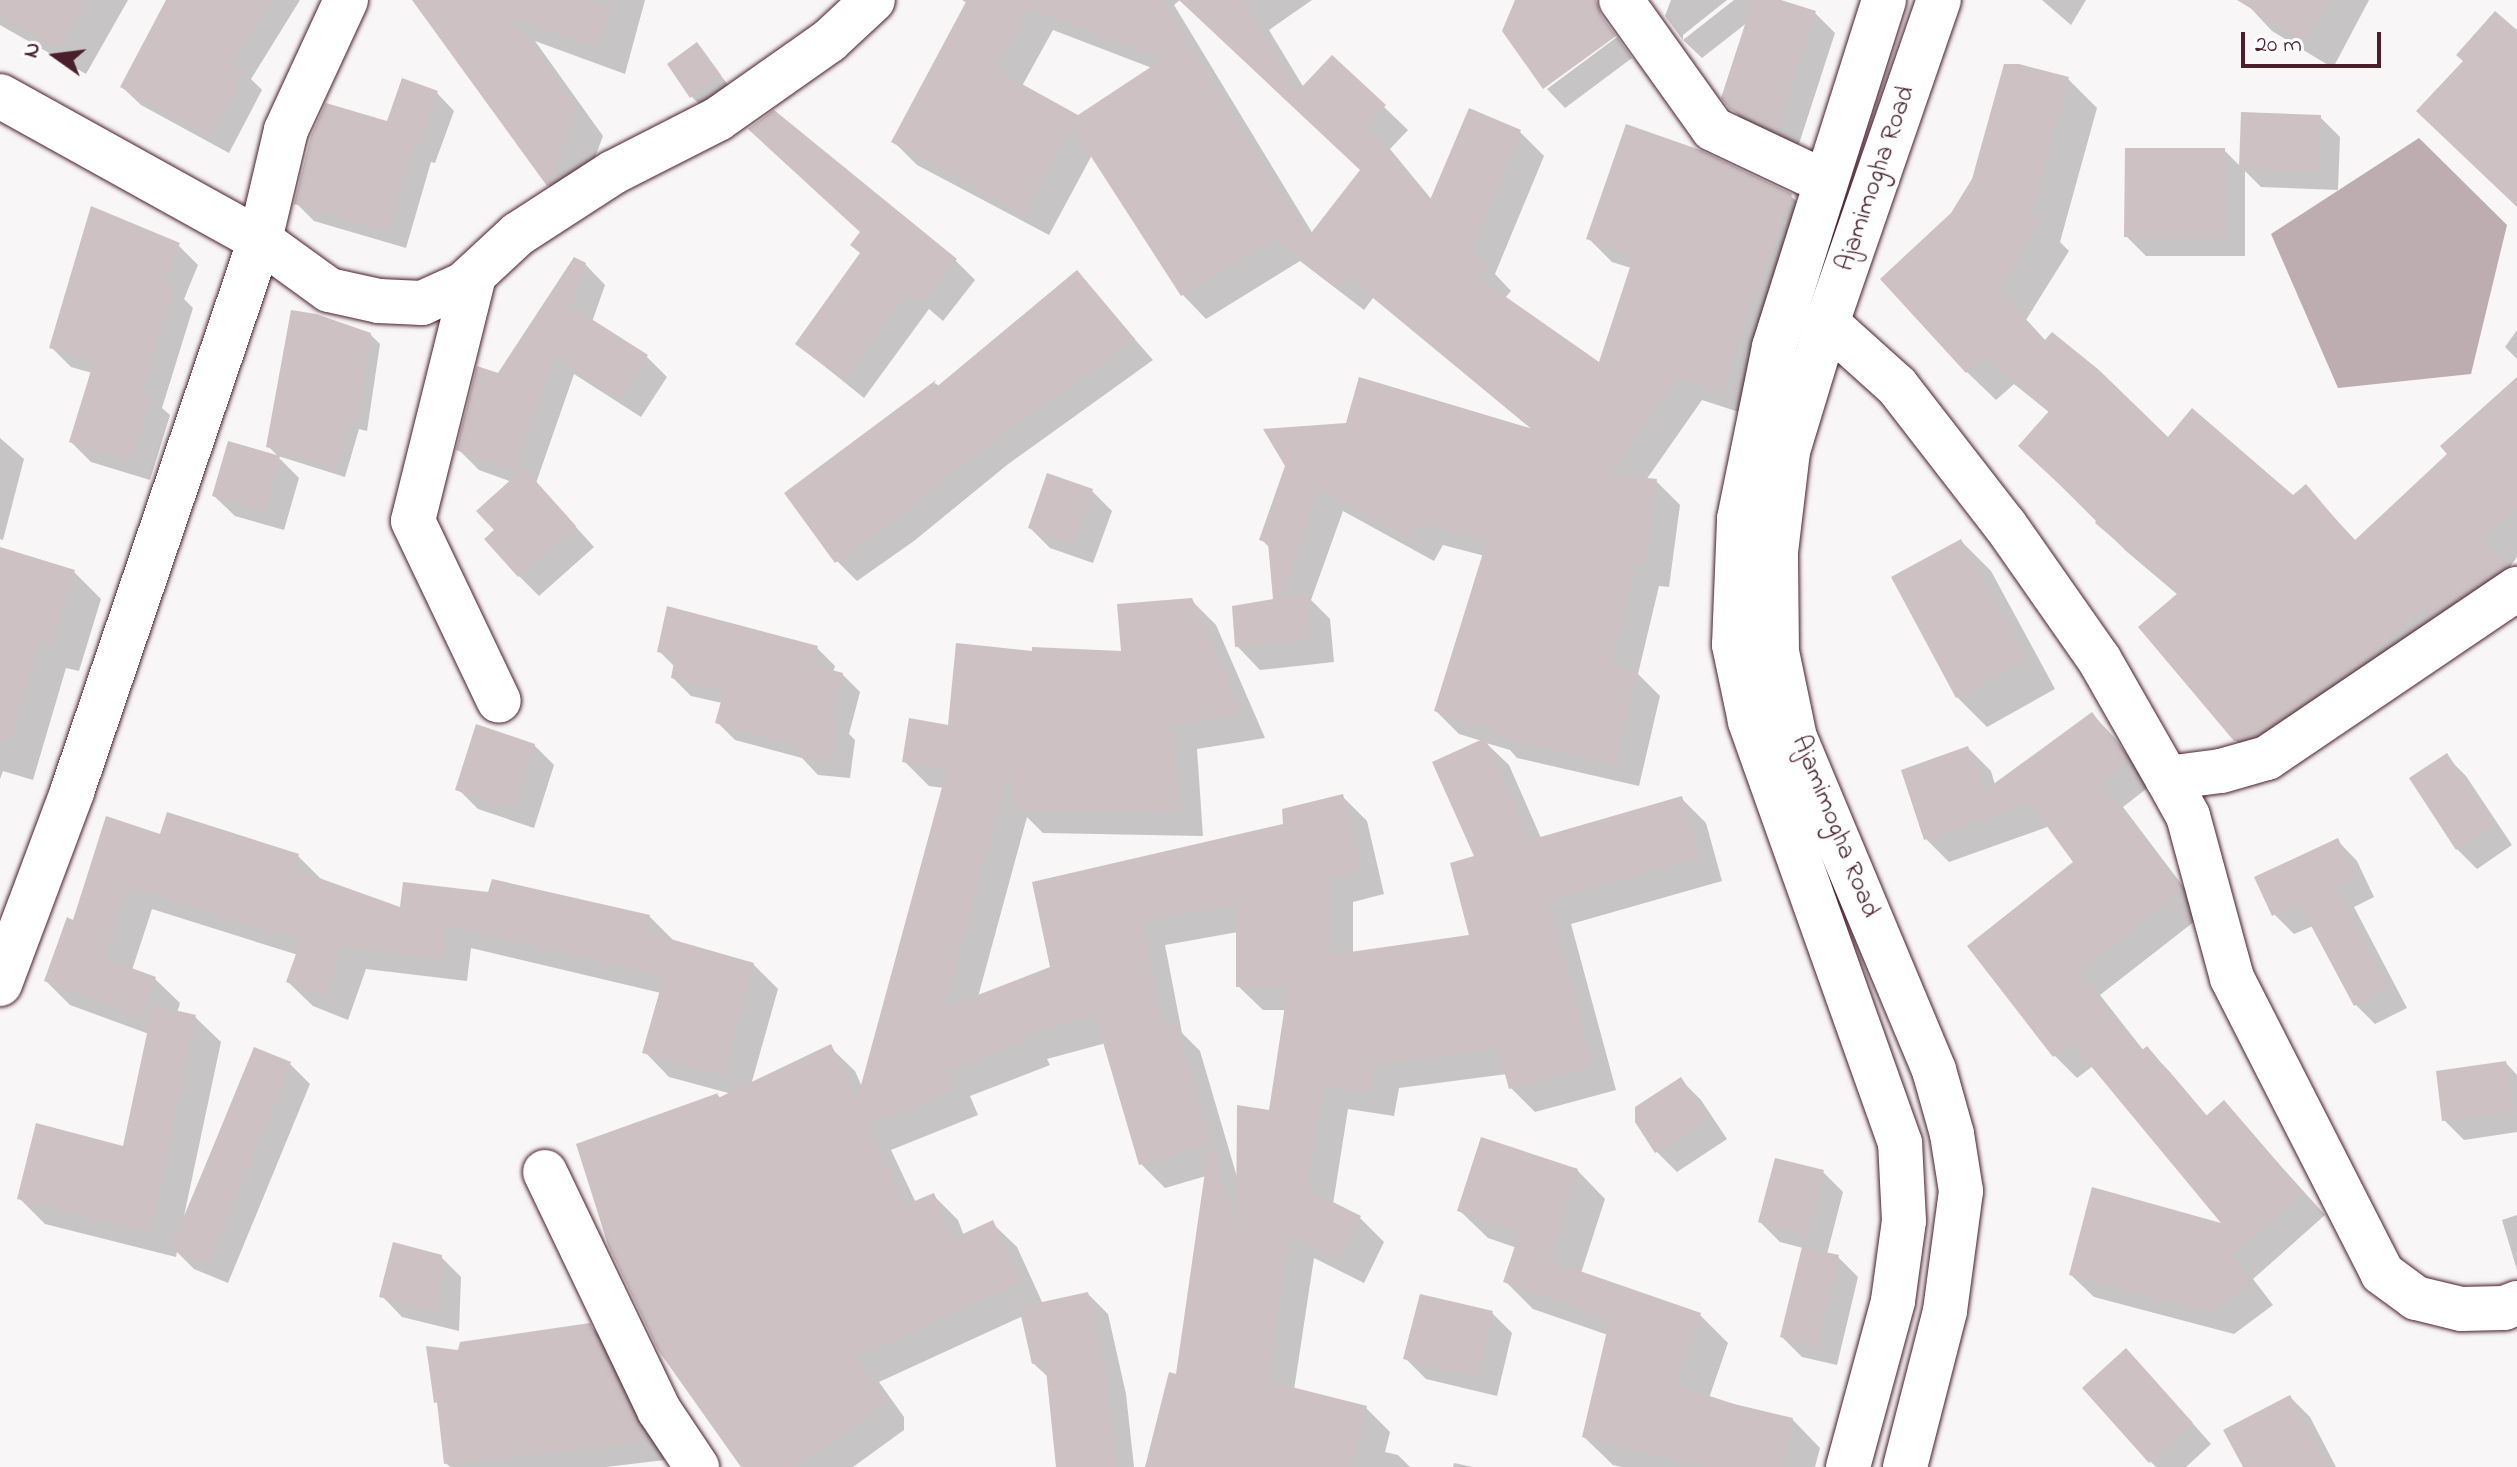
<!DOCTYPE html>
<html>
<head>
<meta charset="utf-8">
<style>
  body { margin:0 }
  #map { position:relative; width:2517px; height:1467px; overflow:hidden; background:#f8f6f7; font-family:"Indie Flower",sans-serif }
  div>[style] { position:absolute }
  .water>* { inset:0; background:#bdadb0 }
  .shadow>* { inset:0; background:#0003 }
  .building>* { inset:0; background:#cdc1c4 }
  .roads { filter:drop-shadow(0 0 2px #4a1f2b) drop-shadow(0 0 2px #4a1f2b) }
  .minor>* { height:44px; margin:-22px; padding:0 22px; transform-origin:22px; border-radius:22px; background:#fff }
  .secondary>* { height:44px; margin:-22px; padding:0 22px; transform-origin:22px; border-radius:22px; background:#fff }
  span { translate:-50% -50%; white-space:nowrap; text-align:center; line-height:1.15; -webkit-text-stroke:8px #fff; paint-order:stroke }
  .street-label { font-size:26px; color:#4a1f2b }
  .north { position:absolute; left:16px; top:16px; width:80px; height:80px; -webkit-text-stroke:6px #fff; paint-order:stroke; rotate:284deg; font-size:22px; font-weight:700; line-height:32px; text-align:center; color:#4a1f2b }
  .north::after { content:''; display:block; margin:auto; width:28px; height:36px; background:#4a1f2b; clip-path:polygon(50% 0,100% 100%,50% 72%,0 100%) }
  .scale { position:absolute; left:2241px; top:32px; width:140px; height:36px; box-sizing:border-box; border:4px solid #4a1f2b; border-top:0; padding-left:10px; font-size:24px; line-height:28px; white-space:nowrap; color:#4a1f2b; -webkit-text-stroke:6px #fff; paint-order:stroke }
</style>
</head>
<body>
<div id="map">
  <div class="water">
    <div style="clip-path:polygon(2419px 138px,2507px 225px,2471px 374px,2338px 388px,2271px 234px)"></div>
  </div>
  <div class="shadow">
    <div style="clip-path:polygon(0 0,128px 0,86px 74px,0 25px)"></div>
    <div style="clip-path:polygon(212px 0,300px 0,251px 79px,262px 90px,229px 153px,141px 105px,122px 87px)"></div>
    <div style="clip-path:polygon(434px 0,645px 0,625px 74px,535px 41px,603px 136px,575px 211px,548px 184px)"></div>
    <div style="clip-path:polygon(evenodd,962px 0,1180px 0,1174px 5px,1313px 234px,1362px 171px,1180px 0,1312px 0,1269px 30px,1304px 88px,1384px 107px,1408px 130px,1390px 149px,1432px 200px,1520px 132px,1544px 156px,1495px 274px,1511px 291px,1505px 298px,1600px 365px,1631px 268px,1612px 262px,1588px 238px,1791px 196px,1814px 219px,1745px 414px,1702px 400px,1646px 480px,1656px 481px,1680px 505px,1669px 587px,1659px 586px,1638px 674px,1660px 696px,1639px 786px,1517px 758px,1510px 750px,1486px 743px,1509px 765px,1541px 838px,1681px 798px,1706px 823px,1722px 881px,1571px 924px,1616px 1090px,1535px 1112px,1511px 1088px,1507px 1074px,1399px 1088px,1394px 1116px,1348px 1109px,1333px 1204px,1360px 1218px,1384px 1242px,1364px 1283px,1314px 1258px,1294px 1390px,1366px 1408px,1390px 1432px,1385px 1452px,1398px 1455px,1410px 1467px,1147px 1467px,1177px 1377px,1206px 1176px,1165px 1188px,1141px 1164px,1106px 1043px,1047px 1059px,1050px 1065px,970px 1096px,978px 1115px,891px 1150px,916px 1203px,933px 1195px,958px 1220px,964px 1236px,992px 1223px,1017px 1247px,1043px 1304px,1088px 1294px,1108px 1314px,1126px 1394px,1134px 1467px,1058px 1467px,1049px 1378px,1033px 1363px,1023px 1316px,879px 1382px,904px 1417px,904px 1430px,853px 1467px,743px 1467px,578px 1146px,718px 1095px,721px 1099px,732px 1094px,669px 1077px,645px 1052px,661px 993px,471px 948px,467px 981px,366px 969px,348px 1020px,313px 1006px,288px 982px,298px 955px,152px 909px,132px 970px,155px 979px,180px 1003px,177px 1013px,195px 1017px,221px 1042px,184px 1216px,255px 1049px,290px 1064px,310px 1084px,228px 1283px,194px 1269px,177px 1252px,176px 1257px,45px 1224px,19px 1198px,125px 1148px,149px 1034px,70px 1005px,46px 981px,75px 922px,161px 836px,298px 856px,322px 880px,402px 910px,650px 917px,675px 942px,753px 964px,778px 989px,751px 1085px,830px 1047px,855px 1071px,862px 1087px,944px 788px,929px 786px,904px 761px,950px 727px,1034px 653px,1123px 653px,1191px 600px,1216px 625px,1265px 738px,1197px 749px,1203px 836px,1043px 833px,1027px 817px,978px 997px,1053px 968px,1285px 826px,1342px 796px,1367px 821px,1384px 894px,1353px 902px,1353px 953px,1472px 937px,1482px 741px,1459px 734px,1436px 711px,1485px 556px,1443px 545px,1434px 561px,1343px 511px,1311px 600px,1330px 619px,1334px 662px,1260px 670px,1237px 646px,1275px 601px,1271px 549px,1261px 539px,1288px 466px,1534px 431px,1373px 298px,1364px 310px,1300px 261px,1206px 319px,1183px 295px,1092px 155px,1049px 235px,917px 165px,893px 141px,967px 3px,962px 0,1053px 30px,1152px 68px,1078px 118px,1022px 86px,1053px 30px,962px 0,1238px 932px,1238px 986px,1263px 1010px,1286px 1010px,1271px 1112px,1237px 1177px,1200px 1051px,1182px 1033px,1165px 945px,1238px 932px)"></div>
    <div style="clip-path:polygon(1671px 0,1727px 0,1683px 35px,1683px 40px,1665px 16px)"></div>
    <div style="clip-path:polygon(1734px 0,1775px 0,1815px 13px,1835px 33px,1797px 150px,1752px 129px,1731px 108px,1748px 22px,1702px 58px,1683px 40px)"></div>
    <div style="clip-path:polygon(2042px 0,2086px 0,2071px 25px)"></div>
    <div style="clip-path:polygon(2243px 0,2369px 0,2333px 68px,2272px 31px)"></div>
    <div style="clip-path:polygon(1617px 37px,1632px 58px,1565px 108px,1547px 89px)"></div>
    <div style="clip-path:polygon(697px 45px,729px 86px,701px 106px,692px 97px)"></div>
    <div style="clip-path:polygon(2068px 79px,2097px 108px,2060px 242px,2069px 251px,2026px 320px,2046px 342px,2168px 440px,2293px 498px,2306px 487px,2357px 542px,2450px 454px,2517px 380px,2517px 557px,2467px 627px,2265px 769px,2235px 740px,2178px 595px,2126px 551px,2021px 446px,2050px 413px,2014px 384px,1996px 400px,1967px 372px,1953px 214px)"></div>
    <div style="clip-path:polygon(437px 93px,454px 111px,435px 163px,431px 162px,406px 248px,314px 221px,296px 203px,388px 123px)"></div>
    <div style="clip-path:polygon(2320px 117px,2340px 137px,2338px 190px,2261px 187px,2245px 171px,2245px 256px,2146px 256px,2126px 236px,2224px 150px,2241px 167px)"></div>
    <div style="clip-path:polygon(178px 245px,198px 265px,184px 299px,193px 308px,162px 408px,170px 415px,150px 480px,91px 462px,71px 442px,92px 373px,71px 367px,51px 347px)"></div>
    <div style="clip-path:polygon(955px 260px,975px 280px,943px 321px,929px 309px,864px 398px,797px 344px)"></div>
    <div style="clip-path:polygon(585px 264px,605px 285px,592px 322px,647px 357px,667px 377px,641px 417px,574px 374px,536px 483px,594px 547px,539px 596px,519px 576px,497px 530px,512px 482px,479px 470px,459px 450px,499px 376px)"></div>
    <div style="clip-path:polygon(1082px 279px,1153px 360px,1007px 465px,914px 541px,857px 581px,837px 561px,786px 493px,935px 383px,940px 387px)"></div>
    <div style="clip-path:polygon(2517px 330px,2517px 359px,2505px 347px)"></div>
    <div style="clip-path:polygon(370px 334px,380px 344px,367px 431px,359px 429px,345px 477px,278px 456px,268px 446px)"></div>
    <div style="clip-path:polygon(0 438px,24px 459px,3px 540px,0 539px)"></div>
    <div style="clip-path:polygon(279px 458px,299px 478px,284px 530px,235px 516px,214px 496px)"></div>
    <div style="clip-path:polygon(1092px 491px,1112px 511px,1093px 563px,1050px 548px,1030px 528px)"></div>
    <div style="clip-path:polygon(1961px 541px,1991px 571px,2055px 689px,1987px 727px,1957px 697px)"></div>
    <div style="clip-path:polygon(0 549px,74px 572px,101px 599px,79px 671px,66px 668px,33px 780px,3px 771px,0 779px)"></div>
    <div style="clip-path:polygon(817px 648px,835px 666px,833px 672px,842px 674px,860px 692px,849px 734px,855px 740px,850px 778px,818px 775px,802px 758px,735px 740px,717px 722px,722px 703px,691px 696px,673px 678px,675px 667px,659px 651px)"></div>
    <div style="clip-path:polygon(2092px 714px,2114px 737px,2150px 786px,2123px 807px,2204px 914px,2100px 995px,2144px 1051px,2147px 1049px,2170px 1072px,2208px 1117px,2224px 1103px,2325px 1215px,2253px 1279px,2273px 1305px,2234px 1334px,2094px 1297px,2071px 1275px,2227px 1227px,2093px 1066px,2077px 1078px,2054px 1055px,2076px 862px,2050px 826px,1949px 862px,1926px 839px,1968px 748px,1991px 771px,1995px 785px)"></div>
    <div style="clip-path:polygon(534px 745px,554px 765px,534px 828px,478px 809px,458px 789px)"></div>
    <div style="clip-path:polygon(2446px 756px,2466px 776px,2512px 845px,2477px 869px,2457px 849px)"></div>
    <div style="clip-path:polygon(2337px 840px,2357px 861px,2374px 897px,2354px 907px,2407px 1008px,2375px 1024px,2355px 1004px,2313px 926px,2294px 934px,2274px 914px)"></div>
    <div style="clip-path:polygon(2506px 1063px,2517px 1075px,2517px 1132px,2464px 1140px,2444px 1120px)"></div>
    <div style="clip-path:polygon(1681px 1080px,1701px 1100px,1727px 1139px,1677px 1172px,1657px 1152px,1637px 1121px)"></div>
    <div style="clip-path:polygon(1577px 1170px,1605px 1199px,1581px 1273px,1700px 1315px,1728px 1343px,1709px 1398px,1792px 1419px,1820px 1448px,1815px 1467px,1622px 1467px,1613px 1465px,1584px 1437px,1608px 1335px,1533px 1309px,1505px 1281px,1517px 1248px,1488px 1238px,1459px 1210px)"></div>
    <div style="clip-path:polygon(1823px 1172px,1843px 1192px,1827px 1254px,1838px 1257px,1858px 1277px,1837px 1365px,1802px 1357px,1782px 1337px,1803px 1248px,1780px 1242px,1760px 1222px)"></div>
    <div style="clip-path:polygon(2517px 1215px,2517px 1270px,2502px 1220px)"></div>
    <div style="clip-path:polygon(441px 1257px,461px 1277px,459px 1331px,402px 1317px,382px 1296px)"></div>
    <div style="clip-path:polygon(1492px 1313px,1512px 1333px,1497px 1396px,1426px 1379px,1406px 1359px)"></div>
    <div style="clip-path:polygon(589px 1325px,609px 1345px,665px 1460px,606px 1467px,450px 1467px,446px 1463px,440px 1406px,436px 1402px,460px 1353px)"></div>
    <div style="clip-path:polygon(2146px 1371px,2211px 1444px,2186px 1467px,2156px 1467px,2150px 1461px)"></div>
    <div style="clip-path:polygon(2290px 1397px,2310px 1417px,2336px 1467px,2245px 1467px)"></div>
    <div style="clip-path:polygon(1454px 1463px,1473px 1467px,1453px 1467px)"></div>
  </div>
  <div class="building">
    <div style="clip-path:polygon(0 0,87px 0,60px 49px,0 16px)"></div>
    <div style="clip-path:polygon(166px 0,271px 0,232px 63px,245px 70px,210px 136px,120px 87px)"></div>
    <div style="clip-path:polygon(412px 0,588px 0,611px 8px,597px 48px,512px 17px,577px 107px,550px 184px,547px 186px)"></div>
    <div style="clip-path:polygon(evenodd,967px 0,1163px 0,1308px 237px,1360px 170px,1179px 0,1243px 0,1298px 91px,1332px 55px,1386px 105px,1368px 124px,1430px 200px,1469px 108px,1521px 130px,1471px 251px,1489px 266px,1479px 278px,1599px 362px,1634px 255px,1586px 239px,1626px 124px,1700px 150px,1792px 194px,1756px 298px,1752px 296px,1722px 392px,1678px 377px,1611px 474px,1657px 479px,1646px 565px,1635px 564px,1611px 665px,1637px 671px,1615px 764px,1492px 735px,1499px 732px,1434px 711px,1487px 540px,1419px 523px,1410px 539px,1319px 489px,1280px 598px,1307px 594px,1311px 639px,1235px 647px,1232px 606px,1273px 599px,1268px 543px,1259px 540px,1285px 466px,1263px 429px,1346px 423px,1359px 377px,1533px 429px,1349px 276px,1339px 288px,1275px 239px,1181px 296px,1072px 127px,1025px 213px,891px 142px,967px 0,1029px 8px,1163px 59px,1078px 115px,995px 69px,1029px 8px)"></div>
    <div style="clip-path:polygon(1515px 0,1596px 0,1601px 15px,1616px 36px,1543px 89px,1502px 31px)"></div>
    <div style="clip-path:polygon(1753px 0,1781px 0,1816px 11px,1777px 132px,1730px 109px,1721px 98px)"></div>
    <div style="clip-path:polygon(2237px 0,2330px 0,2304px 41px)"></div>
    <div style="clip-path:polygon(2495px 11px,2517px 30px,2517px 207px,2416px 111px,2463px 61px,2456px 55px)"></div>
    <div style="clip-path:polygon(697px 42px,721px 75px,690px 98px,667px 64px)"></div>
    <div style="clip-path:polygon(2004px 64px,2019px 64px,2069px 77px,2031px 214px,2041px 220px,1999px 290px,2045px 340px,2052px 332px,2099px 370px,2168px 437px,2192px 408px,2293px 495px,2306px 484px,2354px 541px,2447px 454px,2440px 446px,2517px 377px,2517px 507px,2482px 539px,2508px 566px,2432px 616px,2425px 608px,2354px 669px,2256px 735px,2234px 741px,2138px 627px,2178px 593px,2095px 523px,2097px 519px,2018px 446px,2050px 410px,1984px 356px,1966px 373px,1880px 279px,1951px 213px,1972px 179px)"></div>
    <div style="clip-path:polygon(402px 78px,438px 91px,417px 147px,413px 146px,388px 231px,294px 204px,311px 136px,326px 103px,387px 121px)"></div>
    <div style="clip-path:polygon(774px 110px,957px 259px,922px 303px,908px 291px,843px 380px,795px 344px,860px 253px,850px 245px,860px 232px,748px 129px)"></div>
    <div style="clip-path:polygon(2241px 112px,2321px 115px,2319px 170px,2239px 168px)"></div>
    <div style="clip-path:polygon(2125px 148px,2225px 148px,2225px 237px,2124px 237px)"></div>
    <div style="clip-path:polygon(91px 206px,180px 243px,163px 283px,174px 286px,142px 391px,151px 394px,130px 461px,69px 442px,94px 361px,49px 348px)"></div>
    <div style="clip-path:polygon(574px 257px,586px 263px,571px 306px,648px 355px,621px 399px,554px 356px,514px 471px,456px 450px,477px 366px,498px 373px)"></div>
    <div style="clip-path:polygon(1077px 270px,1135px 339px,961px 464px,894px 521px,835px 563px,784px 493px,936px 380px,928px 394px)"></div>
    <div style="clip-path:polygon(291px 310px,316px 314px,371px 333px,358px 422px,349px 421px,336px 468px,266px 447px)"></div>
    <div style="clip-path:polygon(228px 441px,280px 456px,264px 512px,212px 496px)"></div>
    <div style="clip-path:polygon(524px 468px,576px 526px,518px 577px,484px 539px,494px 530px,476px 511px)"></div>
    <div style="clip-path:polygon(1047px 473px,1093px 489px,1073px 544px,1028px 528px)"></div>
    <div style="clip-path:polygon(1961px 539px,2027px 659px,1956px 698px,1891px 577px)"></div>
    <div style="clip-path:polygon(0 547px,75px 570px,51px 645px,39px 641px,10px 740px,0 739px)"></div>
    <div style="clip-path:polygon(evenodd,1192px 598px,1242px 714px,1173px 725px,1180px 812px,1016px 809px,1008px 772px,944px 1008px,1050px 967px,1032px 882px,1283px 824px,1282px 809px,1343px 794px,1361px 870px,1329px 878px,1329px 955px,1469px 935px,1450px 863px,1474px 856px,1432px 762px,1485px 738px,1530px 840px,1682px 796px,1699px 857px,1548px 900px,1592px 1066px,1509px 1089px,1498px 1048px,1375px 1064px,1370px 1092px,1324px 1085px,1307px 1189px,1361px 1216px,1339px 1260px,1290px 1235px,1268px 1381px,1367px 1406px,1351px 1467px,1145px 1467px,1169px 1372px,1176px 1374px,1209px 1144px,1139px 1165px,1095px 1015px,1024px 1035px,1026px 1041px,947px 1071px,955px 1090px,868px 1125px,905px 1205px,934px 1193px,952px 1239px,993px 1220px,1021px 1282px,856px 1357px,887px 1401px,795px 1467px,741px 1467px,658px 1350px,608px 1245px,576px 1144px,718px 1093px,716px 1099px,831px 1044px,857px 1100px,947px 769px,902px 762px,909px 718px,948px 725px,956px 643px,1032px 651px,1032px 647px,1121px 651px,1117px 604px,1192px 598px,1236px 904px,1236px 987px,1288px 986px,1269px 1110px,1237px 1105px,1236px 1228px,1176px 1024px,1162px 1024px,1142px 921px,1236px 904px)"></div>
    <div style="clip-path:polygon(667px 606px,818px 646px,813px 665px,843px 673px,831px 719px,838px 720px,832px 761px,798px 757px,799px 746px,715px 723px,724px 691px,671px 678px,675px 656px,657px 652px)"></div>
    <div style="clip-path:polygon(2092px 712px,2129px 762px,2101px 783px,2182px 890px,2079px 971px,2141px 1051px,2147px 1046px,2206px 1116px,2224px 1100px,2303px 1192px,2232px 1255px,2252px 1281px,2210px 1312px,2069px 1275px,2092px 1187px,2221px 1223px,2071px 1042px,2053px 1057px,1967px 946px,2073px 862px,2030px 803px,1924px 840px,1901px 770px,1968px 746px,1984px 791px)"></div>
    <div style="clip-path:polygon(476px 724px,535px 744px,514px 809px,455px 790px)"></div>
    <div style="clip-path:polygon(2447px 753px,2494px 825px,2456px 850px,2409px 778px)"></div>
    <div style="clip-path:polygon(167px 812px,299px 854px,294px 869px,400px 907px,403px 882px,488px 892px,492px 879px,650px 915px,646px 932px,754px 963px,723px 1075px,642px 1053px,664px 976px,447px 925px,443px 958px,342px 946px,324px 996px,286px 982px,301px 940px,128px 886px,104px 958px,156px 977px,143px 1017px,44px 981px,67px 917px,73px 920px,106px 816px,160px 834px)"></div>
    <div style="clip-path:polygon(2338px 838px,2356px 877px,2335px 886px,2388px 987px,2354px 1006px,2299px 903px,2272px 916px,2254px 877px)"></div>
    <div style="clip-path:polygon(153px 1005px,196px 1015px,150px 1233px,17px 1199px,36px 1123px,123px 1146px)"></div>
    <div style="clip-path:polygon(254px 1047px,291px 1062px,208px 1265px,171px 1249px)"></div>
    <div style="clip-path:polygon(2506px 1061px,2514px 1111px,2442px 1121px,2436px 1071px)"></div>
    <div style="clip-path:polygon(1681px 1077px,1708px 1119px,1655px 1153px,1635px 1122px,1635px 1107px)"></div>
    <div style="clip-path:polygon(1481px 1137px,1578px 1169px,1548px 1260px,1701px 1313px,1676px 1385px,1734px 1404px,1793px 1418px,1782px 1467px,1706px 1467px,1582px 1437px,1610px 1318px,1503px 1282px,1520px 1231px,1457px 1211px)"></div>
    <div style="clip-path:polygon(1775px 1158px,1824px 1170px,1807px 1235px,1758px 1222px)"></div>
    <div style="clip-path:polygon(393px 1242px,442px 1255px,439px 1312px,379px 1297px)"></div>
    <div style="clip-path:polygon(1802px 1247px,1839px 1255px,1817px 1346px,1780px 1337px)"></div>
    <div style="clip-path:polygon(1088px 1292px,1106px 1373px,1117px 1467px,1056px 1467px,1045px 1360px,1032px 1364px,1019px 1307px)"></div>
    <div style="clip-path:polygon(1420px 1294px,1493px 1311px,1477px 1377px,1403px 1359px)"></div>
    <div style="clip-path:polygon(590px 1323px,646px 1441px,444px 1464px,437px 1402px,434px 1403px,426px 1346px,458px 1350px,460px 1342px)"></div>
    <div style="clip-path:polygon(2126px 1348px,2193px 1423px,2149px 1463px,2082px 1388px)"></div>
    <div style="clip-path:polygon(2290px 1395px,2328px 1467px,2243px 1467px,2223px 1430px)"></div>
  </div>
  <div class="roads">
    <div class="minor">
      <div style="left:1621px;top:0;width:158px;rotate:54.5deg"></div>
      <div style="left:1713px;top:129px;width:124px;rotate:25.3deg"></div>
      <div style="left:0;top:96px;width:297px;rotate:29deg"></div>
      <div style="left:260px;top:240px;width:85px;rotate:35.9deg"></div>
      <div style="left:329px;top:290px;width:51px;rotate:12.4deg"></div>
      <div style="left:379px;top:301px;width:43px;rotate:2.7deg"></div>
      <div style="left:422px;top:303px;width:46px;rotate:-24.3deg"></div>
      <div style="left:464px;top:284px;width:74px;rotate:-42.8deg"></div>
      <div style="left:518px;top:234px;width:114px;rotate:-32.9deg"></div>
      <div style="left:614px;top:172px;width:117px;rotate:-27deg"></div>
      <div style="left:718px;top:119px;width:136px;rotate:-35.1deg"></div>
      <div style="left:829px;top:41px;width:60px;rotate:-43deg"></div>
      <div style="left:474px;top:276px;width:252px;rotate:104deg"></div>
      <div style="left:413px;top:521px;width:199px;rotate:64.5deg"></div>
      <div style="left:1827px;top:323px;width:94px;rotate:42deg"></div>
      <div style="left:1897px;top:386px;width:176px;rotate:52.2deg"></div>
      <div style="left:2005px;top:525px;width:164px;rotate:55deg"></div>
      <div style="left:2099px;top:659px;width:137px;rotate:60.3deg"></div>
      <div style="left:2167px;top:778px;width:54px;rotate:-7.4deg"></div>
      <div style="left:2221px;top:771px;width:48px;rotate:-15.8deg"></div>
      <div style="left:2267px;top:758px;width:302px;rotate:-34.1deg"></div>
      <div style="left:2167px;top:778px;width:43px;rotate:61.1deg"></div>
      <div style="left:2188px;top:816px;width:168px;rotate:74.8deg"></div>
      <div style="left:2232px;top:978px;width:331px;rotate:63deg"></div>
      <div style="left:2382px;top:1273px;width:42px;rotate:36.3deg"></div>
      <div style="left:2416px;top:1298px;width:46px;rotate:13.7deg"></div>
      <div style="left:2461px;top:1309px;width:43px;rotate:-1.3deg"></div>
      <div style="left:2504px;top:1308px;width:14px;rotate:-21deg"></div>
      <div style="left:0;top:984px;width:205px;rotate:-69.4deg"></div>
      <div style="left:72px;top:792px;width:583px;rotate:-71.19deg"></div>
      <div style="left:260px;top:240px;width:113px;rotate:-76.7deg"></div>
      <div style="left:286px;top:130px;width:143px;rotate:-65.2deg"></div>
      <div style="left:545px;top:1172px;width:264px;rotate:64.4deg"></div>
      <div style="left:659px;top:1410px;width:69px;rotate:56.3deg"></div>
    </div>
    <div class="secondary">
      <div style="left:1848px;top:1467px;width:172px;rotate:-74.8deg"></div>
      <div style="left:1893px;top:1301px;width:81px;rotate:-82.2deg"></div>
      <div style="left:1904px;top:1221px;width:78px;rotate:-92.9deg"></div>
      <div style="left:1900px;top:1143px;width:448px;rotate:-109.6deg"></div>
      <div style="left:1750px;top:721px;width:78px;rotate:-101.9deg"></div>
      <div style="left:1734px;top:645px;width:126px;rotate:-87.7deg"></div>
      <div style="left:1739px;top:519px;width:176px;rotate:-78.5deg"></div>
      <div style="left:1774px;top:347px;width:364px;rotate:-72.4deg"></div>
      <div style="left:1905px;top:1467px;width:161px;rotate:-75.6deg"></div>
      <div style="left:1945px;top:1311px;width:121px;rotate:-82.4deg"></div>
      <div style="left:1961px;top:1191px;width:58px;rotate:-99deg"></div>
      <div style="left:1952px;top:1134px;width:66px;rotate:-105.7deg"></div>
      <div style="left:1934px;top:1070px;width:360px;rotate:-112.7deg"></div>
      <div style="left:1795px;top:738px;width:88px;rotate:-101.8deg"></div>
      <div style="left:1777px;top:652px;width:100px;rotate:-90.6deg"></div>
      <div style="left:1776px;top:552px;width:102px;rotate:-83.2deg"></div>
      <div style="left:1788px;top:451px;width:134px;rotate:-73.1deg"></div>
      <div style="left:1827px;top:323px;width:342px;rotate:-70.9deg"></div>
    </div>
  </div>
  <div class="street-label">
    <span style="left:1877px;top:179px;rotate:-71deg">Ajamimogha Road</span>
    <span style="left:1834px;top:827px;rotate:68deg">Ajamimogha Road</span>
  </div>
  <div class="north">N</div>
  <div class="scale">20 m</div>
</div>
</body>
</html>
